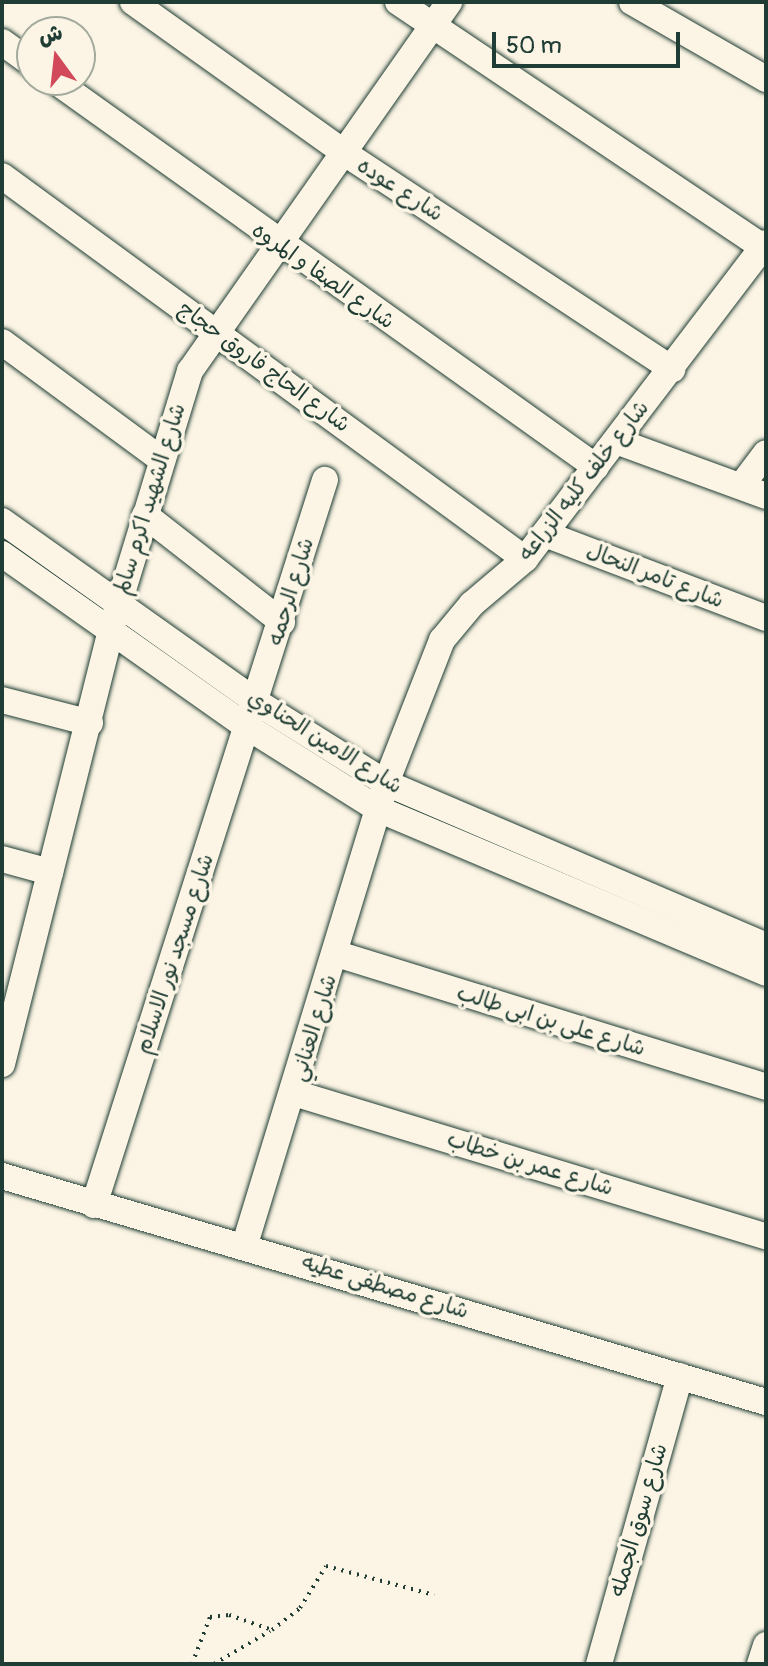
<!DOCTYPE html>
<html>
<head>
<meta charset="utf-8">
<style>
  body { margin:0 }
  #map { position:relative; width:768px; height:1666px; overflow:hidden; background:#fcf5e5; font-family:Pangolin,"Playpen Sans Arabic",sans-serif }
  div>[style] { position:absolute }
  .path>* { height:4px; margin-top:-2px; transform-origin:0; background:repeating-linear-gradient(90deg,#1f3d34 0 2px,transparent 0 8px) }
  .roads { filter:drop-shadow(0 0 2px #1f3d34) drop-shadow(0 0 2px #1f3d34) }
  .minor>* { height:26px; margin:-13px; padding:0 13px; transform-origin:13px; border-radius:13px; background:#fcf5e5 }
  span { translate:-50% -50%; white-space:nowrap; text-align:center; line-height:1.15; -webkit-text-stroke:7px #fcf5e5; paint-order:stroke }
  .street-label { font-size:22px; color:#1f3d34 }
  .frame { position:absolute; inset:0; border:4px solid #1f3d34; pointer-events:none }
  .north { position:absolute; left:16px; top:16px; width:80px; height:80px; box-sizing:border-box; background:#fcf5e5; border:2px solid #a4ab9e; border-radius:50%; rotate:345deg; font-size:22px; font-weight:700; line-height:32px; text-align:center; color:#1f3d34 }
  .north::after { content:''; display:block; margin:auto; width:28px; height:36px; background:#d1495b; clip-path:polygon(50% 0,100% 100%,50% 72%,0 100%) }
  .scale { position:absolute; left:492px; top:32px; width:188px; height:36px; box-sizing:border-box; border:4px solid #1f3d34; border-top:0; padding-left:10px; font-size:24px; line-height:28px; white-space:nowrap; color:#1f3d34; -webkit-text-stroke:6px #fcf5e5; paint-order:stroke }
</style>
</head>
<body>
<div id="map">
  <div class="path">
    <div style="left:192px;top:1664px;width:50px;rotate:-69deg"></div>
    <div style="left:210px;top:1617px;width:19px;rotate:-6deg"></div>
    <div style="left:229px;top:1615px;width:46px;rotate:19.2deg"></div>
    <div style="left:272px;top:1630px;width:36px;rotate:-38deg"></div>
    <div style="left:300px;top:1608px;width:49px;rotate:-58.2deg"></div>
    <div style="left:326px;top:1566px;width:112px;rotate:15deg"></div>
    <div style="left:214px;top:1664px;width:65px;rotate:-30.5deg"></div>
  </div>
  <div class="roads">
    <div class="minor">
      <div style="left:133px;top:2px;width:262px;rotate:35.5deg"></div>
      <div style="left:346px;top:154px;width:391px;rotate:33.4deg"></div>
      <div style="left:398px;top:2px;width:440px;rotate:33.9deg"></div>
      <div style="left:632px;top:2px;width:155px;rotate:29.9deg"></div>
      <div style="left:2px;top:42px;width:37px;rotate:36deg"></div>
      <div style="left:54px;top:80px;width:666px;rotate:35.53deg"></div>
      <div style="left:2px;top:176px;width:648px;rotate:36.22deg"></div>
      <div style="left:2px;top:342px;width:199px;rotate:36.4deg"></div>
      <div style="left:616px;top:441px;width:160px;rotate:20.1deg"></div>
      <div style="left:741px;top:486px;width:41px;rotate:-52.9deg"></div>
      <div style="left:145px;top:515px;width:174px;rotate:38deg"></div>
      <div style="left:2px;top:521px;width:314px;rotate:35.4deg"></div>
      <div style="left:258px;top:703px;width:151px;rotate:32deg"></div>
      <div style="left:386px;top:783px;width:413px;rotate:23.2deg"></div>
      <div style="left:545px;top:534px;width:236px;rotate:20.8deg"></div>
      <div style="left:2px;top:554px;width:302px;rotate:35.2deg"></div>
      <div style="left:249px;top:728px;width:152px;rotate:32.1deg"></div>
      <div style="left:378px;top:809px;width:421px;rotate:22.9deg"></div>
      <div style="left:2px;top:700px;width:91px;rotate:14.6deg"></div>
      <div style="left:2px;top:859px;width:50px;rotate:15.2deg"></div>
      <div style="left:337px;top:954px;width:449px;rotate:17.2deg"></div>
      <div style="left:2px;top:1064px;width:452px;rotate:-75.9deg"></div>
      <div style="left:112px;top:626px;width:267px;rotate:-73deg"></div>
      <div style="left:190px;top:371px;width:451px;rotate:-54.9deg"></div>
      <div style="left:294px;top:1093px;width:493px;rotate:16.9deg"></div>
      <div style="left:2px;top:1176px;width:797px;rotate:16.48deg"></div>
      <div style="left:94px;top:1205px;width:761px;rotate:-72.33deg"></div>
      <div style="left:245px;top:1244px;width:482px;rotate:-73deg"></div>
      <div style="left:386px;top:783px;width:154px;rotate:-68.6deg"></div>
      <div style="left:442px;top:640px;width:47px;rotate:-50.2deg"></div>
      <div style="left:472px;top:604px;width:70px;rotate:-40.3deg"></div>
      <div style="left:525px;top:559px;width:397px;rotate:-52.7deg"></div>
      <div style="left:599px;top:1664px;width:299px;rotate:-74.3deg"></div>
      <div style="left:760px;top:1664px;width:20px;rotate:-72deg"></div>
    </div>
  </div>
  <div class="street-label">
    <span style="left:400px;top:190px;rotate:33deg">شارع عوده</span>
    <span style="left:323px;top:276px;rotate:35deg">شارع الصفا و المروه</span>
    <span style="left:264px;top:367px;rotate:36deg">شارع الحاج فاروق حجاج</span>
    <span style="left:584px;top:481px;rotate:-52deg">شارع خلف كليه الزراعه</span>
    <span style="left:150px;top:499px;rotate:-73deg">شارع الشهيد اكرم سالم</span>
    <span style="left:655px;top:576px;rotate:21deg">شارع تامر النحال</span>
    <span style="left:291px;top:592px;rotate:-73deg">شارع الرحمه</span>
    <span style="left:325px;top:742px;rotate:32deg">شارع الامين الحناوي</span>
    <span style="left:175px;top:954px;rotate:-72deg">شارع مسجد نور الاسلام</span>
    <span style="left:551px;top:1021px;rotate:17deg">شارع على بن ابى طالب</span>
    <span style="left:314px;top:1028px;rotate:-73deg">شارع العناني</span>
    <span style="left:530px;top:1164px;rotate:17deg">شارع عمر بن خطاب</span>
    <span style="left:385px;top:1287px;rotate:17deg">شارع مصطفى عطيه</span>
    <span style="left:639px;top:1520px;rotate:-74deg">شارع سوق الجمله</span>
  </div>
  <div class="frame"></div>
  <div class="north">ش</div>
  <div class="scale">50 m</div>
</div>
</body>
</html>
